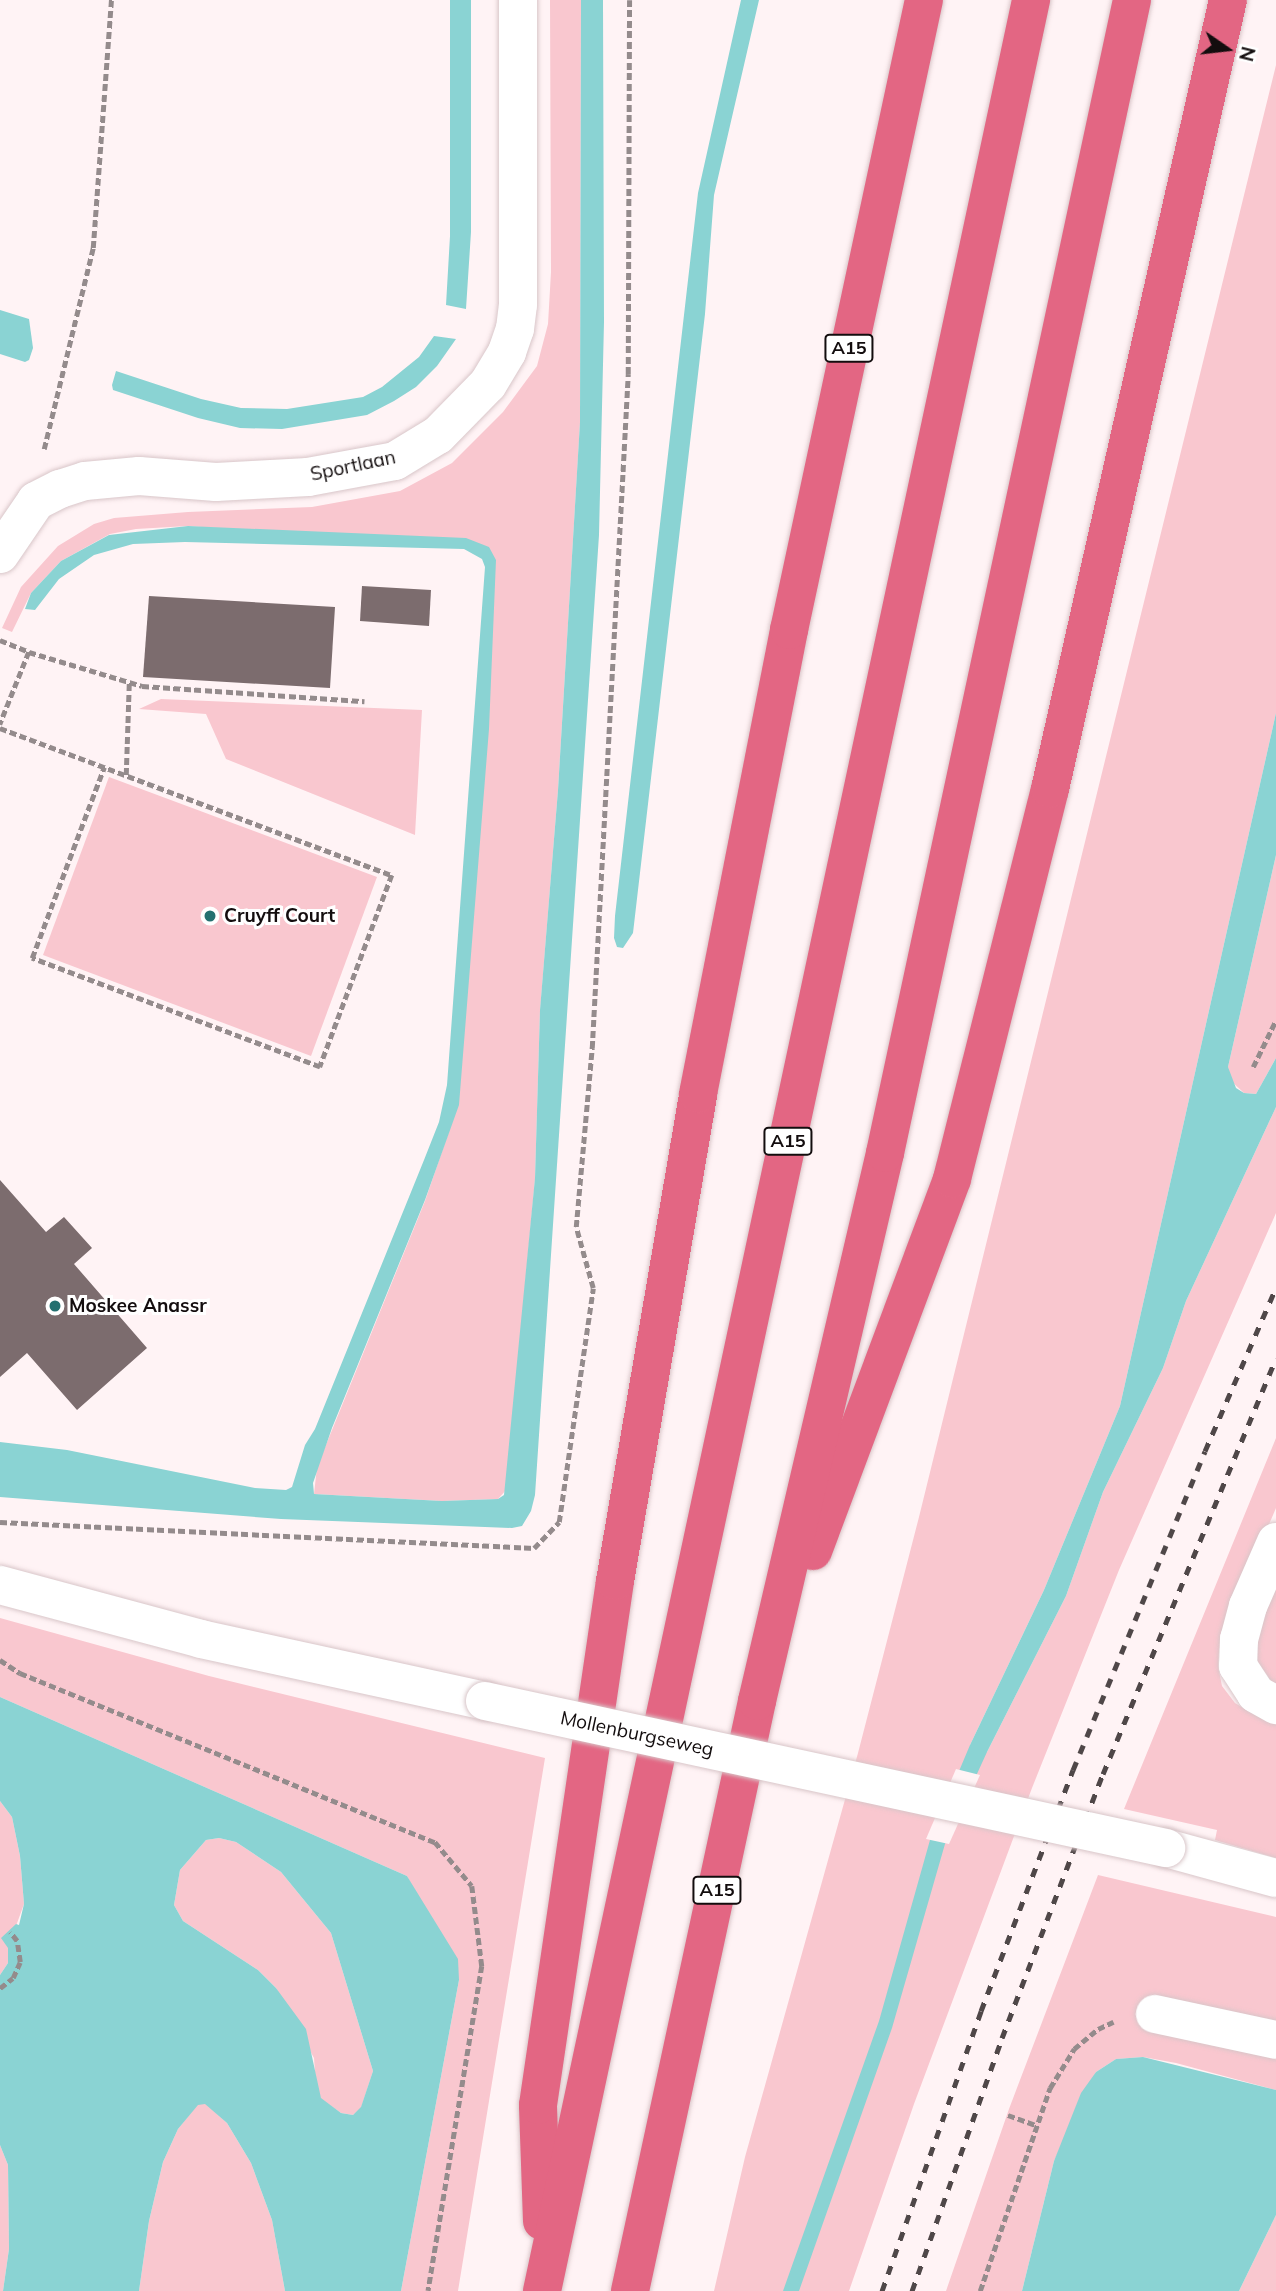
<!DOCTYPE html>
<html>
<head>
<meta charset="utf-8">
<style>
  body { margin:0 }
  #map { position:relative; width:1276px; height:2291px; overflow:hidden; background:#fff3f5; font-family:Mulish,sans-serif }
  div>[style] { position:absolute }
  .green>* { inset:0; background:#f9c7cf }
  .water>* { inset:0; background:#8ad3d3 }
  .pier>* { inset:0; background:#fff3f5 }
  .building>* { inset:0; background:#7c6c6e }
  .path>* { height:4.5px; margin-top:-2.25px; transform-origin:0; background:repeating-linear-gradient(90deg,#948b8c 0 7px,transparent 0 10.5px) }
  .roads { filter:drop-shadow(0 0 2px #d9c6c9) drop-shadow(0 0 2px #d9c6c9) }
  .minor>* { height:38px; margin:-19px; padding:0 19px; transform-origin:19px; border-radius:19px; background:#fff }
  .highway>* { height:38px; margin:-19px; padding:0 19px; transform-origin:19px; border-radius:19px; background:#e36683 }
  .rail>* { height:5px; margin-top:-2.5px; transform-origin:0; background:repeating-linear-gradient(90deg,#4f4748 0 9px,transparent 0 18px) }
  .bridges { filter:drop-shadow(0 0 2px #d9c6c9) drop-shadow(0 0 2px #d9c6c9) }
  .minor-bridge>* { height:38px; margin:-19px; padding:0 19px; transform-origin:19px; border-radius:19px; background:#fff }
  .dots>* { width:19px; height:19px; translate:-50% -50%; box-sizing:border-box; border:4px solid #fff; border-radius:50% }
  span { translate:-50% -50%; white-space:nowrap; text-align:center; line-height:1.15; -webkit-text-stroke:6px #fff; paint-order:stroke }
  .shield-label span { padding:2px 5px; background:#fff; border:2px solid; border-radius:5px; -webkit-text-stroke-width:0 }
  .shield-label { font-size:18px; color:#130d0e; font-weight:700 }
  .street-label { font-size:19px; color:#130d0e }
  .poi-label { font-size:19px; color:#130d0e; font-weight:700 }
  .left { translate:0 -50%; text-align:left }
  .north { position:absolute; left:1192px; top:14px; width:70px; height:70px; -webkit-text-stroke:5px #fff; paint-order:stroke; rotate:104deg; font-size:19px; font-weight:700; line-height:28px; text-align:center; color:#130d0e }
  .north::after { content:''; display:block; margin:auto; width:24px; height:32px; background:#130d0e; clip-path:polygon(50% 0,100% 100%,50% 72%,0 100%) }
</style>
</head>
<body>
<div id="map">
  <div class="green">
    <div style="clip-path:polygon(550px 0,581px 0,580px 423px,558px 790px,540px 1011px,535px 1179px,506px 1490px,498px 1499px,442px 1501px,314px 1494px,317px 1467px,425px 1201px,458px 1105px,469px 969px,488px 547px,188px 526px,136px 529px,110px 534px,61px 561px,31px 593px,12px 632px,2px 628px,21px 587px,58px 546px,94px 524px,114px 518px,188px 512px,312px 507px,400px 491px,452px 463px,503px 412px,537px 366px,548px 324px,551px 272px)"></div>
    <div style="clip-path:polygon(1276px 65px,1276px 713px,1120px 1406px,1044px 1590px,970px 1745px,987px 1752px,1066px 1596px,1103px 1492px,1163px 1368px,1186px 1301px,1276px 1107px,1276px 1213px,1119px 1570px,1032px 1788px,914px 2104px,849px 2291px,714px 2291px,745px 2157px,858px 1753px,919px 1517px)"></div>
    <div style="clip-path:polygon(161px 699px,422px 710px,415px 835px,226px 759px,206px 714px,139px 709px)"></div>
    <div style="clip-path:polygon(109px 777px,377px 877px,311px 1056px,43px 955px)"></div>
    <div style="clip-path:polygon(1276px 855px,1276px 1058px,1256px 1094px,1244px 1093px,1230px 1080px,1228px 1067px)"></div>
    <div style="clip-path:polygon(1276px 1438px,1276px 1508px,1235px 1603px,1219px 1650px,1218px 1666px,1222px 1686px,1235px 1703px,1253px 1714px,1276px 1723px,1276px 1858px,1215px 1840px,1217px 1830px,1124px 1809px)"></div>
    <div style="clip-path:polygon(1276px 1573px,1276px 1688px,1258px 1662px,1254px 1640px)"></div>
    <div style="clip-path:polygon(0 1618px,209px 1676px,545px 1758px,458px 2291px,401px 2291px,459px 1980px,407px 1876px,0 1697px)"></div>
    <div style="clip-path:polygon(0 1801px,12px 1817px,20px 1856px,24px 1904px,8px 1948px,8px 1963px,0 1975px)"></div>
    <div style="clip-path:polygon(219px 1838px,236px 1842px,281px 1872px,331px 1933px,373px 2071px,361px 2108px,353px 2115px,341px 2113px,321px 2099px,316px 2086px,314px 2058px,276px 1988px,258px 1970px,183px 1921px,174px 1905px,180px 1870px,206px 1840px)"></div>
    <div style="clip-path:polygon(1098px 1875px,1276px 1917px,1276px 2090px,1176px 2063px,1143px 2057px,1116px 2059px,1096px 2072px,1054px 2161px,1022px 2291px,946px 2291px,1009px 2109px)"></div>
    <div style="clip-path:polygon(198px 2104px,206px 2104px,227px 2123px,251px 2163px,272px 2220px,285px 2291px,139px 2291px,149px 2221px,163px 2162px,178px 2129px)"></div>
    <div style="clip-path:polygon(0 2145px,8px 2165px,9px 2249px,3px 2291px,0 2291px)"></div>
    <div style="clip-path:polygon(1276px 2215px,1276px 2291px,1239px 2291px)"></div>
  </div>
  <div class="water">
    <div style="clip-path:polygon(450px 0,471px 0,471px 232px,466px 309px,446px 305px,450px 236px)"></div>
    <div style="clip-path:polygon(581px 0,603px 0,604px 322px,599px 535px,535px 1495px,531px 1511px,522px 1526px,512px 1528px,281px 1519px,0 1497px,0 1442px,67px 1450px,255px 1488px,286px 1490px,292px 1487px,305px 1445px,315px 1429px,424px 1160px,439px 1122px,447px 1085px,485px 567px,482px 559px,464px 549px,185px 542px,133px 544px,94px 555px,59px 579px,35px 610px,25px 609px,31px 593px,61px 561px,109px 535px,188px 526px,466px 538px,489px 547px,496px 560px,489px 729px,459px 1105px,425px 1200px,332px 1428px,313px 1483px,314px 1494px,442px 1501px,498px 1499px,504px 1495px,535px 1178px,540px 1010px,558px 790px,580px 422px)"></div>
    <div style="clip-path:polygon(741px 0,759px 0,714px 195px,705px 314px,633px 933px,623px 948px,617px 947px,614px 938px,615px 916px,698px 193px)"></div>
    <div style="clip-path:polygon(0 310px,29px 319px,33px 348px,29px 360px,25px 362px,0 354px)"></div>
    <div style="clip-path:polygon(434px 336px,456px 339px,437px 366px,416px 387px,394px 401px,367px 415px,282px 429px,240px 428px,198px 418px,113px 390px,112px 385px,116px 371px,201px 399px,241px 408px,287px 409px,363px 397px,382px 387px,419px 357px)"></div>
    <div style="clip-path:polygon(1276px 713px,1276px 855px,1228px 1067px,1236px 1088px,1244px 1093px,1256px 1094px,1276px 1058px,1276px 1107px,1186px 1301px,1163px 1368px,1103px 1492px,1066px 1596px,987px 1752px,945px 1844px,892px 2028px,799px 2291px,783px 2291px,879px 2021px,930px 1840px,970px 1745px,1044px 1590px,1120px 1406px)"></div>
    <div style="clip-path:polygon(evenodd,0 1697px,407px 1876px,458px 1959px,459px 1980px,401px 2291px,285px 2291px,272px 2220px,251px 2163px,227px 2123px,205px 2104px,198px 2105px,178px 2129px,163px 2162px,149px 2221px,139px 2291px,3px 2291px,9px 2249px,8px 2165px,0 2145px,0 1975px,8px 1963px,8px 1948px,1px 1938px,16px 1924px,19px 1925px,24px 1904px,20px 1856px,12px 1817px,0 1801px,0 1697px,219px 1838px,236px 1842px,281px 1872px,331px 1933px,373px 2071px,361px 2107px,353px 2115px,341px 2113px,321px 2098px,306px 2029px,276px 1988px,258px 1970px,183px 1921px,174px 1905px,180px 1870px,206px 1840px,219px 1838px)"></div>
    <div style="clip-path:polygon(1143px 2057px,1276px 2090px,1276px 2215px,1239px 2291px,1022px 2291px,1054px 2161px,1081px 2093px,1096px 2072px,1116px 2059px)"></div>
  </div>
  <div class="pier">
    <div style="clip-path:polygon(956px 1769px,980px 1775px,949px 1844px,926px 1839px)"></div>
  </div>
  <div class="building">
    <div style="clip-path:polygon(362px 586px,431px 590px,429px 626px,360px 621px)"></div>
    <div style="clip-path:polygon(149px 596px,335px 607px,330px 688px,143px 677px)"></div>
    <div style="clip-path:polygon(0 1180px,46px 1232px,64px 1217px,92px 1248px,74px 1264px,147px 1348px,77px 1410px,27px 1353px,0 1377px)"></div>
  </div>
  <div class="path">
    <div style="left:44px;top:449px;width:207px;rotate:-76.3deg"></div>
    <div style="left:93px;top:248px;width:249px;rotate:-85.8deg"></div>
    <div style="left:0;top:640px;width:31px;rotate:22deg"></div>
    <div style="left:29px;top:652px;width:78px;rotate:111.9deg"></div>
    <div style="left:29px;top:652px;width:118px;rotate:16.7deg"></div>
    <div style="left:142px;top:686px;width:223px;rotate:3.9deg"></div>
    <div style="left:0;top:728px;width:419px;rotate:20.6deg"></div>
    <div style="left:392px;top:875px;width:205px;rotate:110.6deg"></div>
    <div style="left:320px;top:1067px;width:308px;rotate:-159.3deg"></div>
    <div style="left:32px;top:958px;width:204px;rotate:-69.3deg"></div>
    <div style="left:126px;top:775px;width:92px;rotate:-88.1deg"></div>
    <div style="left:1253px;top:1067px;width:52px;rotate:-63.9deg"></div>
    <div style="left:0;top:1522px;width:535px;rotate:2.79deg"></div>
    <div style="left:534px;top:1548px;width:36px;rotate:-46deg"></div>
    <div style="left:559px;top:1522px;width:236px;rotate:-81.7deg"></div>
    <div style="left:593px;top:1288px;width:63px;rotate:-105.6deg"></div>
    <div style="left:576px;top:1227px;width:180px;rotate:-84.9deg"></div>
    <div style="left:592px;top:1048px;width:675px;rotate:-86.94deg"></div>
    <div style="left:628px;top:374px;width:374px;rotate:-89.8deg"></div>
    <div style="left:0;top:1660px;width:24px;rotate:33deg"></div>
    <div style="left:20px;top:1673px;width:448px;rotate:22.2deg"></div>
    <div style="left:435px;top:1842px;width:57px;rotate:49.9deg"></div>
    <div style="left:472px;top:1886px;width:81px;rotate:82.9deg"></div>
    <div style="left:482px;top:1966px;width:329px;rotate:99.4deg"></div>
    <div style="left:0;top:1988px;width:16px;rotate:-38deg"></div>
    <div style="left:13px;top:1978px;width:17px;rotate:-66deg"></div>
    <div style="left:20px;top:1962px;width:21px;rotate:-98deg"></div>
    <div style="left:17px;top:1941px;width:11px;rotate:-128deg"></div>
    <div style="left:1008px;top:2115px;width:29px;rotate:20deg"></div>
    <div style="left:980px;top:2291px;width:215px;rotate:-71deg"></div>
    <div style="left:1050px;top:2088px;width:46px;rotate:-58.4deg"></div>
    <div style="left:1074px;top:2049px;width:31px;rotate:-40deg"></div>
    <div style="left:1098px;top:2029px;width:17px;rotate:-25deg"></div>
  </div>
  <div class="roads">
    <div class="minor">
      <div style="left:0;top:554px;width:64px;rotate:-55.8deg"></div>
      <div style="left:36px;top:501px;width:27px;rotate:-27deg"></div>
      <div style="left:60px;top:489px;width:26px;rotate:-18deg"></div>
      <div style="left:85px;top:481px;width:54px;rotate:-5.3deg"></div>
      <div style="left:139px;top:476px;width:77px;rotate:4.5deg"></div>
      <div style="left:216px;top:482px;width:92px;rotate:-3.1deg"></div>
      <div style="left:308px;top:477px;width:88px;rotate:-10.4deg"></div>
      <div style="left:395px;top:461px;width:50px;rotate:-31.2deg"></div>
      <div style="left:438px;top:435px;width:71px;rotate:-45.6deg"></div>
      <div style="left:488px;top:384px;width:37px;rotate:-59deg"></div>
      <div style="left:507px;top:352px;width:24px;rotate:-71deg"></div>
      <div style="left:515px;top:329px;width:24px;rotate:-83deg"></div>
      <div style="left:518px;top:305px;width:305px;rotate:-90deg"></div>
      <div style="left:1276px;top:1542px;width:70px;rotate:113.6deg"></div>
      <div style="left:1248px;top:1606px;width:34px;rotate:105deg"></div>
      <div style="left:1239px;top:1639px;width:27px;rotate:92deg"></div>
      <div style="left:1238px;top:1666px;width:33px;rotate:57deg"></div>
      <div style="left:1256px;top:1694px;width:23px;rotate:29deg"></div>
      <div style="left:0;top:1585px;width:208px;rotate:15deg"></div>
      <div style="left:201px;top:1639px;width:291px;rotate:12.3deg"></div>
      <div style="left:1166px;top:1848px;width:114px;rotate:15.3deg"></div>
      <div style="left:1155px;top:2014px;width:124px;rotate:12.1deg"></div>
    </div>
    <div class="highway">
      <div style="left:813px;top:1551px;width:397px;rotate:-69.5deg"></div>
      <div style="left:952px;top:1179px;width:402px;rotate:-75.9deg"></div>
      <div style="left:1050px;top:789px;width:809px;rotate:-77.29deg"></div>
      <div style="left:542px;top:2221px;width:116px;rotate:-92deg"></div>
      <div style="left:538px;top:2105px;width:530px;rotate:-81.64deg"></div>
      <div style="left:615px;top:1581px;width:494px;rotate:-80.3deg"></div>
      <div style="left:698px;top:1094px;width:473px;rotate:-78.9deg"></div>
      <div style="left:789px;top:630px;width:644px;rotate:-77.91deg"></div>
      <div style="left:542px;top:2291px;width:2343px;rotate:-77.95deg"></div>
      <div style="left:630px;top:2291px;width:604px;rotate:-77.85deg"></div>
      <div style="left:757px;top:1701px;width:563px;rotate:-76.85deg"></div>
      <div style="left:885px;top:1153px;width:1179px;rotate:-77.91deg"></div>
    </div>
  </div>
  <div class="rail">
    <div style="left:882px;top:2291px;width:297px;rotate:-70.5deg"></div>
    <div style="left:981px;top:2011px;width:258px;rotate:-69.1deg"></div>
    <div style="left:1073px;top:1770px;width:345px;rotate:-67.5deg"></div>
    <div style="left:1205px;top:1451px;width:178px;rotate:-66.5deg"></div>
    <div style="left:912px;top:2291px;width:269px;rotate:-70.4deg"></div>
    <div style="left:1002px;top:2038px;width:283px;rotate:-69.1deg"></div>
    <div style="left:1103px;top:1774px;width:450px;rotate:-67.4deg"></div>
  </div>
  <div class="bridges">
    <div class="minor-bridge">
      <div style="left:485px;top:1701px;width:697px;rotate:12.18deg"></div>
    </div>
  </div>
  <div class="dots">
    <div style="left:210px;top:916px;background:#247070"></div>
    <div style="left:55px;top:1306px;background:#247070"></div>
  </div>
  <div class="shield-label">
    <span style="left:849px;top:348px">A15</span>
    <span style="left:788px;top:1141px">A15</span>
    <span style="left:717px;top:1890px">A15</span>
  </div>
  <div class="street-label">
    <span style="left:353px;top:466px;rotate:-12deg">Sportlaan</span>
    <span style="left:637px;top:1734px;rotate:12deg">Mollenburgseweg</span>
  </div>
  <div class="poi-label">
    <span class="left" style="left:224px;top:916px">Cruyff Court</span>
    <span class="left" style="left:69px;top:1306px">Moskee Anassr</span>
  </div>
  <div class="north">N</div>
</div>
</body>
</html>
